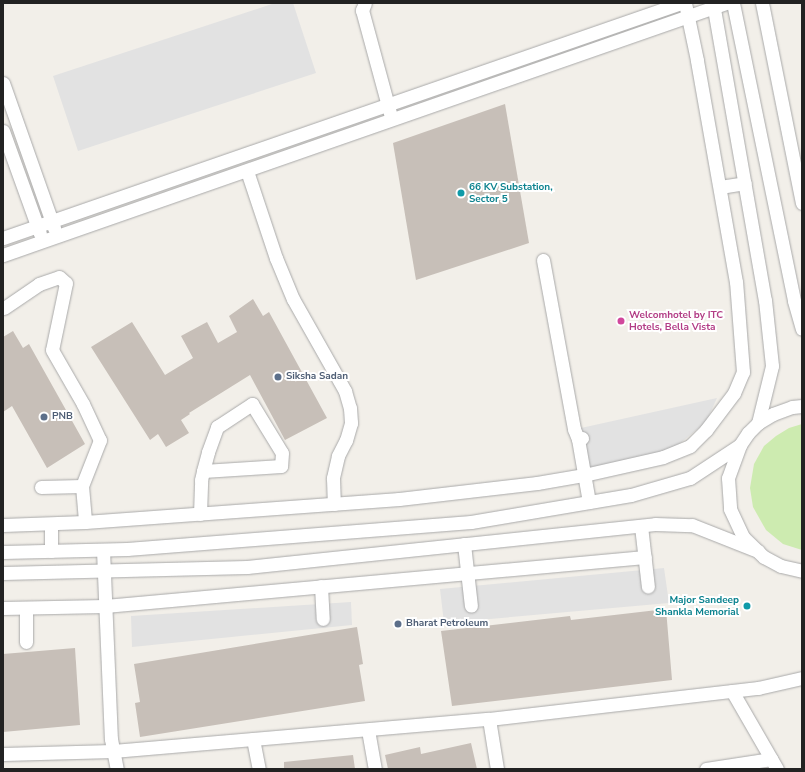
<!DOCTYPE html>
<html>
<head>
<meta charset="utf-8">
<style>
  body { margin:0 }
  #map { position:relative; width:805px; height:772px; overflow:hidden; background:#f2efe9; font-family:"Nunito Sans",sans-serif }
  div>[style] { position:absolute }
  .grass>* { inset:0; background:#cdebb0 }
  .parking>* { inset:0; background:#e2e2e2 }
  .building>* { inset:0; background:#c7bfb8 }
  .roads { filter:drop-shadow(0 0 1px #a9a9a9) drop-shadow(0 0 1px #a9a9a9) }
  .minor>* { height:13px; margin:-6.5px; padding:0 6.5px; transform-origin:6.5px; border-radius:6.5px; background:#fff }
  .dots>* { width:11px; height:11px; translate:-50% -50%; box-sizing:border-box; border:2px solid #fff; border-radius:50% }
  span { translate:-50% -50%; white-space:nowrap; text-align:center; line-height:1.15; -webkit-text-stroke:4px #fff; paint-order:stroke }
  .culture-label { font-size:10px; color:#0d838f; font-weight:700 }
  .left { translate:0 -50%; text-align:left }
  .right { translate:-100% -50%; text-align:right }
  .hotel-label { font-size:10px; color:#b23c85; font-weight:700 }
  .service-label { font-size:10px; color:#4e5e75; font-weight:700 }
  .frame { position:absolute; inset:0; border:4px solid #222; pointer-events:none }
</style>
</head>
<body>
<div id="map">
  <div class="grass">
    <div style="clip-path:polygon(802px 424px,802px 550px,783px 544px,766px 530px,753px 507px,750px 488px,754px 464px,764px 446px,776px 436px,789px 428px)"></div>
  </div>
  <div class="parking">
    <div style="clip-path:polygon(275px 3px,293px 3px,316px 73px,78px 151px,53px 76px)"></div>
    <div style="clip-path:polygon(717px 398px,706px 422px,673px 449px,588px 469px,581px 428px)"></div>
    <div style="clip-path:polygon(664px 568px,669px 603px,444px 623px,440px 589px)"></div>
    <div style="clip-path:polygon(351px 602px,352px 625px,132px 647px,131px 616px)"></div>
  </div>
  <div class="building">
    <div style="clip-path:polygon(505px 104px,529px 243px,416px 280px,393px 143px)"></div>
    <div style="clip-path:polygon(253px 299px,263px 316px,269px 312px,327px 418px,285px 440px,250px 375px,189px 413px,190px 414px,181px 420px,189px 433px,166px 447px,158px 434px,150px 440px,91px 347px,132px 322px,165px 375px,193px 358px,181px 336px,207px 322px,218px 343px,237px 332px,229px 316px)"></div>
    <div style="clip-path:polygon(13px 331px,23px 348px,29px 344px,85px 444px,47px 468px,12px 406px,3px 412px,3px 337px)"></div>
    <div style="clip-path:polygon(666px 609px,672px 680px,452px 706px,441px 631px,570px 616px,571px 620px)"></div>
    <div style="clip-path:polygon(357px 627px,363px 664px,359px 665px,365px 701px,140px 737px,135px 703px,140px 702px,134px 664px)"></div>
    <div style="clip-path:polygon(75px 648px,80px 725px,3px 732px,3px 654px)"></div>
    <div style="clip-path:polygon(471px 743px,477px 769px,388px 769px,385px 755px,420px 747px,421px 754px)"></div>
    <div style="clip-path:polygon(353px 755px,355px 769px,284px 769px,284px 762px)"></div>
  </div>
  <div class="roads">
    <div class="minor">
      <div style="left:365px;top:3px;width:8px;rotate:113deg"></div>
      <div style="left:362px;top:10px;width:107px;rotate:74.8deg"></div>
      <div style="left:713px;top:3px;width:302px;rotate:80.1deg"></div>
      <div style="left:765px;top:300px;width:66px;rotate:83.9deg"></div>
      <div style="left:772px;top:366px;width:59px;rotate:103.8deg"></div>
      <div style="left:733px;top:3px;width:304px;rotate:78.4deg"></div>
      <div style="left:794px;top:301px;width:29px;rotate:74deg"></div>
      <div style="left:762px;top:3px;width:204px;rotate:78.7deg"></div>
      <div style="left:3px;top:83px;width:154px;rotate:70.6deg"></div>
      <div style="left:3px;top:131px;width:109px;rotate:70.2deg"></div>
      <div style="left:247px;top:171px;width:92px;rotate:71.6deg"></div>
      <div style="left:276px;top:258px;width:44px;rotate:67.5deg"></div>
      <div style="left:293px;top:299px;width:106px;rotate:60.5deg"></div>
      <div style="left:345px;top:391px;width:18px;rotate:74deg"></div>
      <div style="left:350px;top:408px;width:15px;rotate:86deg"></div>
      <div style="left:351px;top:423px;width:18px;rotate:106deg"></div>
      <div style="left:346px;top:440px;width:18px;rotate:117deg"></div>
      <div style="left:338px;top:456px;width:23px;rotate:103deg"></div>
      <div style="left:333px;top:478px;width:26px;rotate:88deg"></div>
      <div style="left:720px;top:187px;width:25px;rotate:-9deg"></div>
      <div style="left:3px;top:238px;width:718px;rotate:-19.12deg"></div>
      <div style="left:3px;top:255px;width:766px;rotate:-19.22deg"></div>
      <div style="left:543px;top:260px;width:172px;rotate:79.6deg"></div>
      <div style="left:574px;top:429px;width:11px;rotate:68deg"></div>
      <div style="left:4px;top:308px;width:42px;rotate:-34.4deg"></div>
      <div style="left:39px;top:284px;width:21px;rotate:-19deg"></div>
      <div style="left:59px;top:277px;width:9px;rotate:41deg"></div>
      <div style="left:66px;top:283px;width:68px;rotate:101.8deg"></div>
      <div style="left:52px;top:350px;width:62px;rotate:60.1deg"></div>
      <div style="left:83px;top:404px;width:40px;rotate:65deg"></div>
      <div style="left:100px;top:440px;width:49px;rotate:111.4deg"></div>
      <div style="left:82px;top:486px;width:36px;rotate:85deg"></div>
      <div style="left:802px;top:406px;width:10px;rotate:174deg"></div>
      <div style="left:792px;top:407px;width:20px;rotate:160deg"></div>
      <div style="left:773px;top:414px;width:17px;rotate:149deg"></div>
      <div style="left:758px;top:423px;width:14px;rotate:135deg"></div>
      <div style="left:748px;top:433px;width:14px;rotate:124deg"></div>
      <div style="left:740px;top:445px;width:35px;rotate:110deg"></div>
      <div style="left:728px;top:478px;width:31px;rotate:86deg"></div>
      <div style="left:730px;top:509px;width:31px;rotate:65deg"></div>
      <div style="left:743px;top:537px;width:29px;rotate:44deg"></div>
      <div style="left:764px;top:557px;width:19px;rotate:28deg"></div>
      <div style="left:781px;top:566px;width:22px;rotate:13deg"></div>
      <div style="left:582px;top:438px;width:4px;rotate:166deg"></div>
      <div style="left:578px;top:439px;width:64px;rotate:80.1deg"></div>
      <div style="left:41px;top:487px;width:41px;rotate:-1.4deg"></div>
      <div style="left:200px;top:514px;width:34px;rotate:-88deg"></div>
      <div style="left:201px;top:480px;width:9px;rotate:-77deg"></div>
      <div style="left:203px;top:471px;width:20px;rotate:-75deg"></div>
      <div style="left:208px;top:452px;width:27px;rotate:-70deg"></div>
      <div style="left:217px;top:427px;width:42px;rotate:-33.3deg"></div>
      <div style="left:252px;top:404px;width:57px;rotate:58.5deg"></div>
      <div style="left:282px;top:453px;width:13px;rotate:94deg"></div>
      <div style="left:281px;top:466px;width:78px;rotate:176.3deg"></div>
      <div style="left:3px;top:525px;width:82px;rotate:-2.1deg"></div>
      <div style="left:85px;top:522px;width:315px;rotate:-4.2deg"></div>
      <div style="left:399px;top:499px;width:139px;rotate:-6.6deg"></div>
      <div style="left:537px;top:483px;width:48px;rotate:-9.7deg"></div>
      <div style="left:584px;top:475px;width:81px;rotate:-12.8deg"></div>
      <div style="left:663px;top:457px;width:29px;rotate:-22deg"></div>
      <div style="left:690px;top:446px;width:23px;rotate:-45deg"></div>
      <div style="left:706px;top:430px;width:46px;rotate:-52.9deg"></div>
      <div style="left:734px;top:393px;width:23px;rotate:-67deg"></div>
      <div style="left:743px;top:372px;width:90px;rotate:-94.4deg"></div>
      <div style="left:736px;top:282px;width:225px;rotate:-100deg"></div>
      <div style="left:697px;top:60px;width:58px;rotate:-101.9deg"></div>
      <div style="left:641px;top:526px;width:61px;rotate:83.5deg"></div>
      <div style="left:464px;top:544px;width:62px;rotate:83.6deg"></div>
      <div style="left:103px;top:550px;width:189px;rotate:87.6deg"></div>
      <div style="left:111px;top:739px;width:31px;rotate:79deg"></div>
      <div style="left:51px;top:551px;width:27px;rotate:-90deg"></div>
      <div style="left:3px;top:552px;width:124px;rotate:-1.4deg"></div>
      <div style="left:127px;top:549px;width:345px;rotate:-4.5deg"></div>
      <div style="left:471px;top:522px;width:162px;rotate:-9.6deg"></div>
      <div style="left:631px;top:495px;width:61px;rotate:-16.1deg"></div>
      <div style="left:690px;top:478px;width:60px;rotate:-33.4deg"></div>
      <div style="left:3px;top:573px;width:244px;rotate:-1.4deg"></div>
      <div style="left:247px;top:567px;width:410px;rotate:-6deg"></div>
      <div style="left:655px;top:524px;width:37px;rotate:2deg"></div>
      <div style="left:692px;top:525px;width:71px;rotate:21.5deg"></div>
      <div style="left:321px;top:586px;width:33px;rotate:87deg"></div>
      <div style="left:3px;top:608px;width:102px;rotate:-1.1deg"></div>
      <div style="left:105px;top:606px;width:542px;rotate:-5.18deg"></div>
      <div style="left:26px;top:608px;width:34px;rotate:90deg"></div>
      <div style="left:732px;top:691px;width:90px;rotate:60deg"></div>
      <div style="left:489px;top:719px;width:51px;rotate:80.9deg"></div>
      <div style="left:368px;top:730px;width:40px;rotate:80deg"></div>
      <div style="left:253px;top:739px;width:31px;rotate:79deg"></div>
      <div style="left:3px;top:754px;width:110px;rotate:-1.6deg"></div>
      <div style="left:113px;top:751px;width:377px;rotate:-4.9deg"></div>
      <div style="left:489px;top:719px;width:271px;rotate:-6.6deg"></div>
      <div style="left:758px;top:688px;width:45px;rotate:-12.8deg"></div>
      <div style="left:706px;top:769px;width:66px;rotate:-8.7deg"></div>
    </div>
  </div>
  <div class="dots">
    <div style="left:461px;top:193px;background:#0f9aa8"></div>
    <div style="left:621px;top:321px;background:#d1479c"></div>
    <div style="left:278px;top:377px;background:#5c6f8a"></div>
    <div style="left:44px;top:417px;background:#5c6f8a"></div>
    <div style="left:747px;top:606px;background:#0f9aa8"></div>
    <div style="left:398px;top:624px;background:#5c6f8a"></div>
  </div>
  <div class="culture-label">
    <span class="left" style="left:469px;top:193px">66 KV Substation,<br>Sector 5</span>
    <span class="right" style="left:739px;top:606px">Major Sandeep<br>Shankla Memorial</span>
  </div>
  <div class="hotel-label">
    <span class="left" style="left:629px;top:321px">Welcomhotel by ITC<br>Hotels, Bella Vista</span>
  </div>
  <div class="service-label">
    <span class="left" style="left:286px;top:377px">Siksha Sadan</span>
    <span class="left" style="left:52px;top:417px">PNB</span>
    <span class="left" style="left:406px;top:624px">Bharat Petroleum</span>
  </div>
  <div class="frame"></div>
</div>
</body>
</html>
